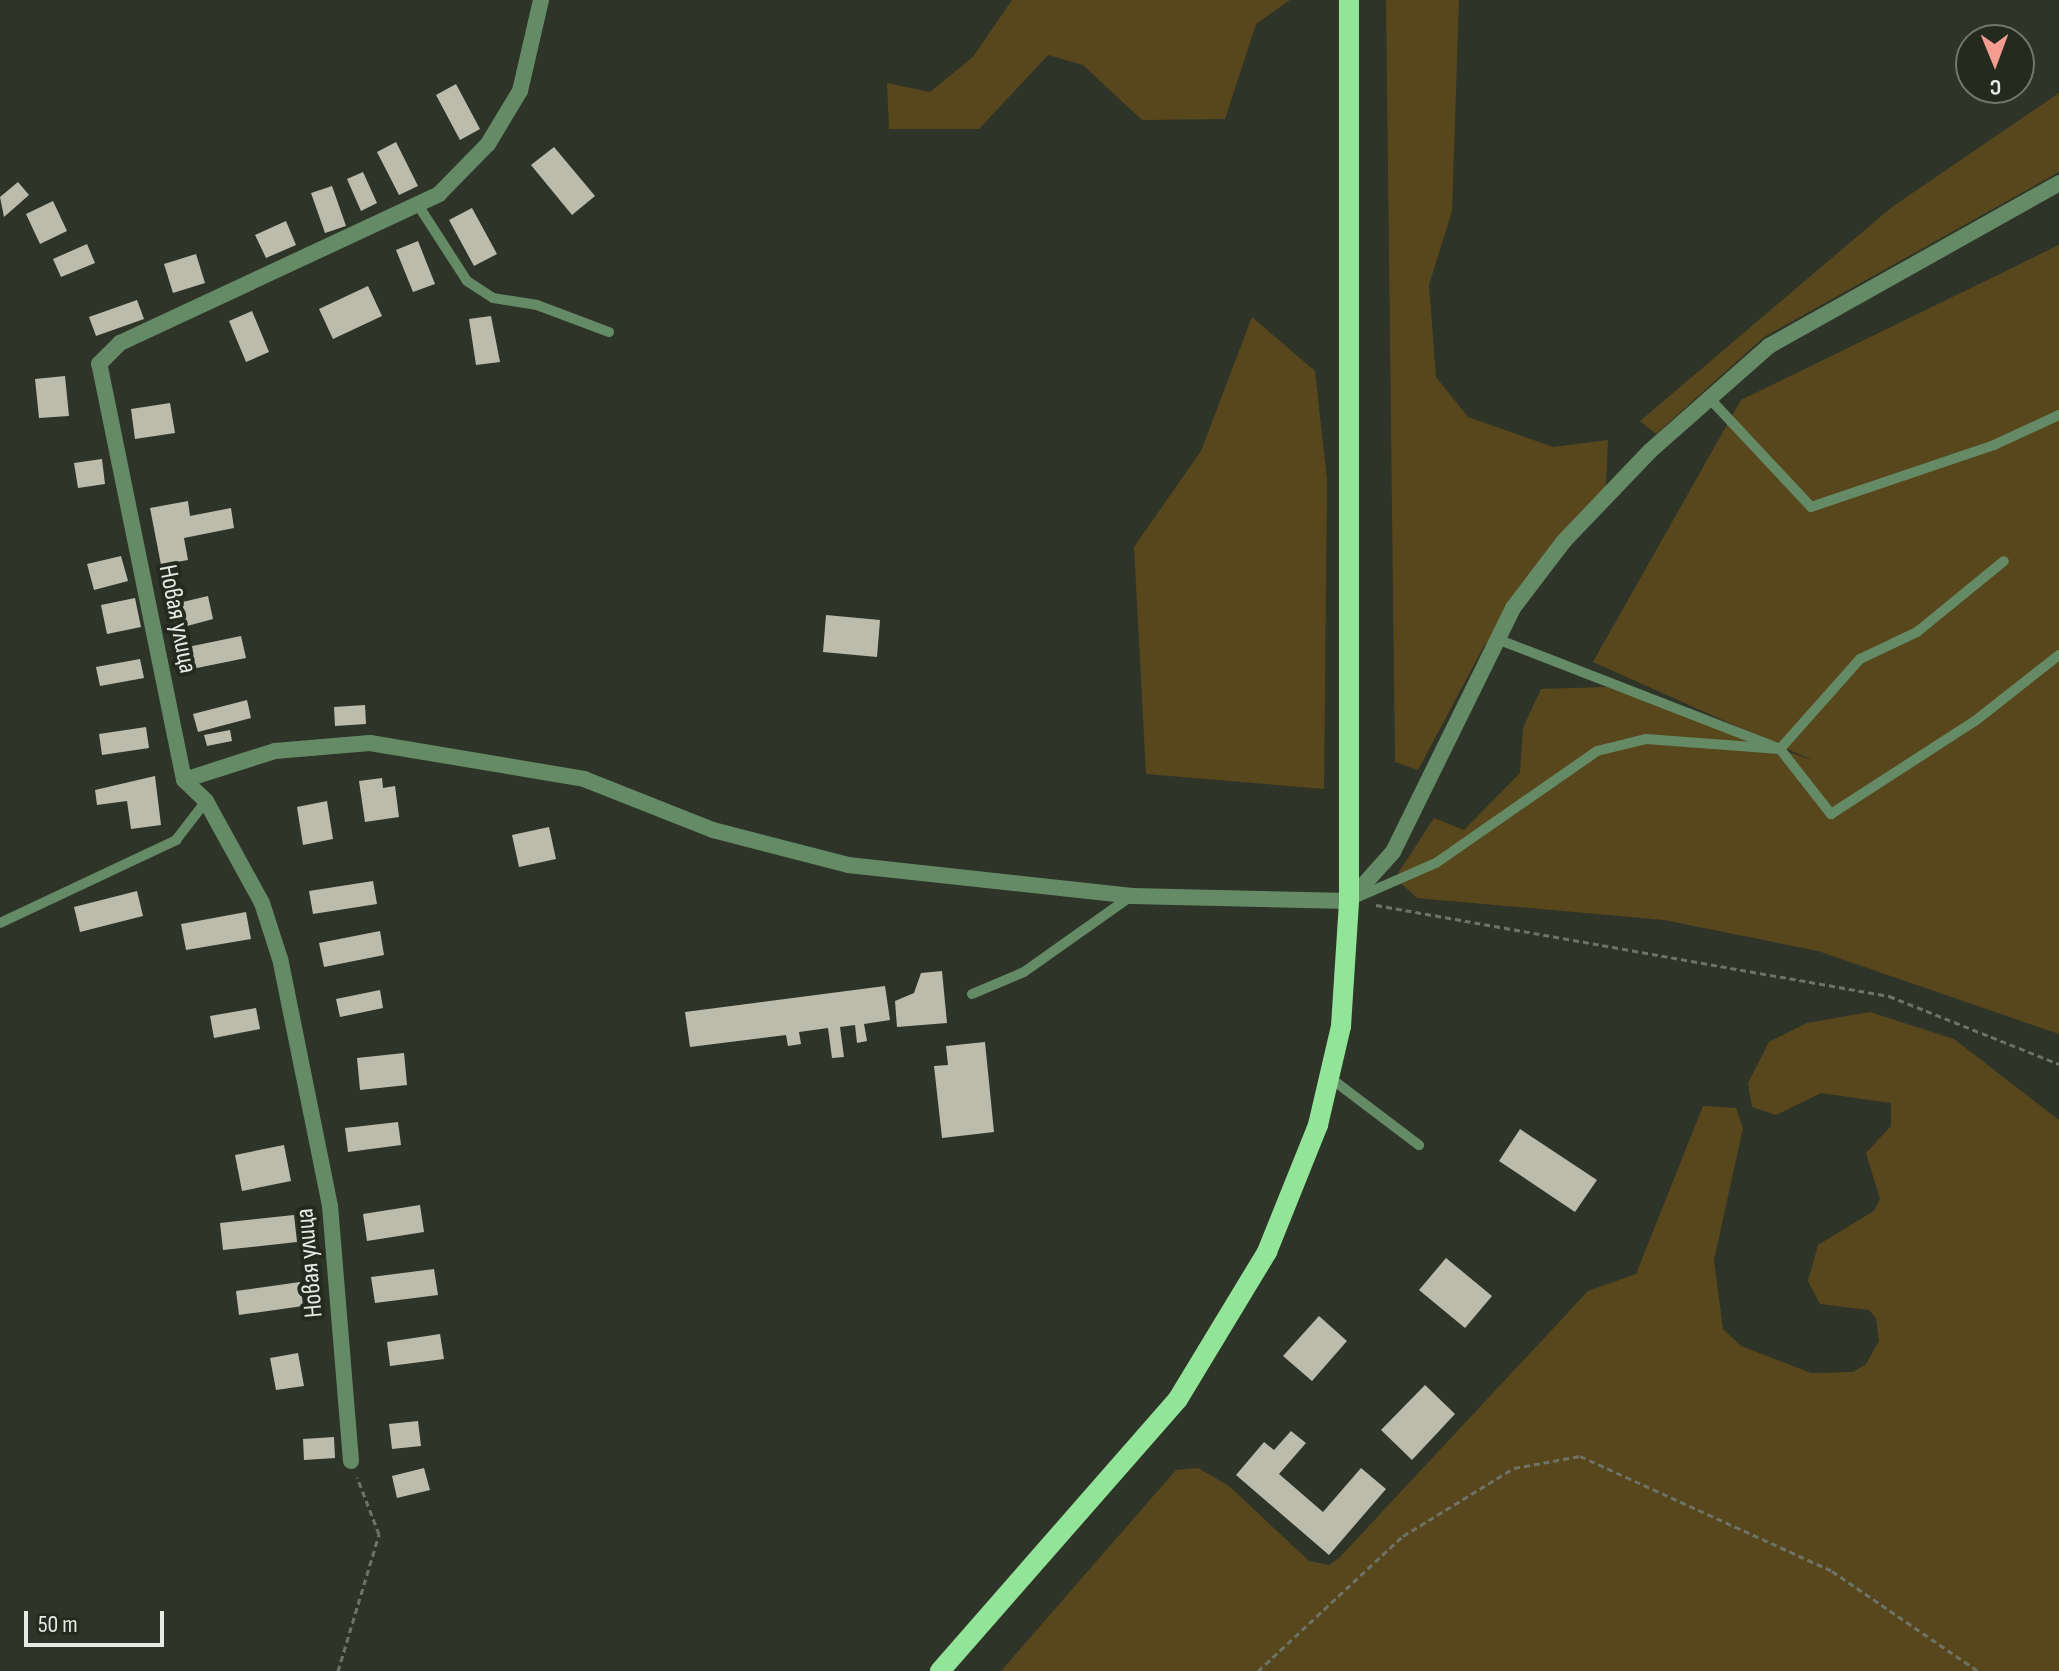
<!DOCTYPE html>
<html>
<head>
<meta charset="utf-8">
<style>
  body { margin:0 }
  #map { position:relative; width:2059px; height:1671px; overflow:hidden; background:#2f3428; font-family:"Sofia Sans Condensed",sans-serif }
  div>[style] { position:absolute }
  .green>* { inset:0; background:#58471c }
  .building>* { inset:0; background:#bcbcad }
  .path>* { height:3px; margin-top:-1.5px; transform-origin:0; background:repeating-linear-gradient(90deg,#6e7368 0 6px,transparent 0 10px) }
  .service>* { height:10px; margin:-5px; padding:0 5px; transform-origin:5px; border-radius:5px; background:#648b66 }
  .minor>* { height:16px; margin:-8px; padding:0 8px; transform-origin:8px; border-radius:8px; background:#648b66 }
  .primary>* { height:20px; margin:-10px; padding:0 10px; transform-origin:10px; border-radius:10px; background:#91e498 }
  span { translate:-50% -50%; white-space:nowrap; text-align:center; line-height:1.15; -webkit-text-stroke:8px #252a1f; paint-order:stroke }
  .street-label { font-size:26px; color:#e6eae2 }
  .north { position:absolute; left:1955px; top:24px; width:80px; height:80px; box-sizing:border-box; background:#252a1f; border:2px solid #72776d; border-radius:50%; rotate:179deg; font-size:22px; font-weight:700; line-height:32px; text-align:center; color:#e6eae2 }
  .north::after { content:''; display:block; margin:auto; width:28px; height:36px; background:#f59c91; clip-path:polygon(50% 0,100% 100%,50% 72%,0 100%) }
  .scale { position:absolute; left:24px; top:1611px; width:140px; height:36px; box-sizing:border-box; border:4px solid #e6eae2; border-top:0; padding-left:10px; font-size:24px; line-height:28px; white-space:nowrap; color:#e6eae2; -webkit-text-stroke:6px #252a1f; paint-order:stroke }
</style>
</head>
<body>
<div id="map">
  <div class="green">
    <div style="clip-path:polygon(1012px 0,1290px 0,1256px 24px,1225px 119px,1142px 120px,1083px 65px,1048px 55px,979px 129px,889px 129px,887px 83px,930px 92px,973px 57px)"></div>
    <div style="clip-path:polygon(1386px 0,1459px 0,1452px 211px,1429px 285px,1436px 377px,1468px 417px,1553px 447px,1608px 440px,1605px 504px,1484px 646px,1418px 770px,1395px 762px)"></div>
    <div style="clip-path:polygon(2059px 93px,2059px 172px,1764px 337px,1656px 434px,1640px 421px,1892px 207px)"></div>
    <div style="clip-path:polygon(2059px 245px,2059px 1034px,1818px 951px,1664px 920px,1417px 898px,1395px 878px,1434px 818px,1464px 830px,1520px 773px,1523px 728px,1541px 689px,1606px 687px,1814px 761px,1593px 662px,1741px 400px)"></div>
    <div style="clip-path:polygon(1252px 317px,1315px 371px,1327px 480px,1324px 789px,1146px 774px,1134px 547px,1201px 451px)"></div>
    <div style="clip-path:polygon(1870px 1012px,1954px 1039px,2059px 1120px,2059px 1671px,1001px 1671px,1176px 1470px,1198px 1468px,1229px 1486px,1309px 1561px,1329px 1565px,1340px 1557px,1588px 1291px,1636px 1274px,1703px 1106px,1736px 1108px,1743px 1128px,1714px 1260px,1723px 1329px,1741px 1346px,1811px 1373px,1853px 1372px,1866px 1364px,1879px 1341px,1876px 1318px,1869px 1310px,1820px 1304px,1808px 1281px,1818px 1245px,1874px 1211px,1880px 1199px,1866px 1153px,1891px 1126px,1891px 1103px,1821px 1093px,1776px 1115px,1752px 1107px,1748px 1083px,1769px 1042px,1807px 1023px)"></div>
  </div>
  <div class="building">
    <div style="clip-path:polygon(456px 84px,480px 129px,460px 140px,436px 95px)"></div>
    <div style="clip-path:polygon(396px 142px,418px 186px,399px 195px,377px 152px)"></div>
    <div style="clip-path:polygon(554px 147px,595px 196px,572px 215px,531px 165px)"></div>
    <div style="clip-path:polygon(363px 172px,377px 203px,361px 211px,347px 179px)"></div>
    <div style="clip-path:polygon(18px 182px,29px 195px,4px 217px,0 197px)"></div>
    <div style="clip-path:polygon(332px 186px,346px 226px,325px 233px,311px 193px)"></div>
    <div style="clip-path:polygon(53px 201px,67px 231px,40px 244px,26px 214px)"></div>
    <div style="clip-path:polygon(472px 208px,497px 254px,474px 266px,449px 220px)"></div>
    <div style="clip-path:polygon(286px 221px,296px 245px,266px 258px,255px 235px)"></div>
    <div style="clip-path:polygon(418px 241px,435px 284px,413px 292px,396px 250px)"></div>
    <div style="clip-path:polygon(87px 244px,95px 263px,61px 277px,53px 259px)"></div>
    <div style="clip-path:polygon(196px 254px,205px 283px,173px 293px,164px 264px)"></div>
    <div style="clip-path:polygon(368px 286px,382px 316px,333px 339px,319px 309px)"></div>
    <div style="clip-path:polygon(137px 300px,144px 319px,96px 336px,89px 317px)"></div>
    <div style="clip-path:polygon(252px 311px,269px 352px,246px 362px,229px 321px)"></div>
    <div style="clip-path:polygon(491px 316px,500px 362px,476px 365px,469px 319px)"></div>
    <div style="clip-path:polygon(65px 376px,69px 416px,39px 418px,35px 379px)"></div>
    <div style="clip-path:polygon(170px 403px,175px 433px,135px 439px,131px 409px)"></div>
    <div style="clip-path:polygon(102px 459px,105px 484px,78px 488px,74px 463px)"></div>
    <div style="clip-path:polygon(188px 501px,190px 516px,231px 508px,234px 528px,184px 538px,188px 560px,161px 565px,150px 508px)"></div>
    <div style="clip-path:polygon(121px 556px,128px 581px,94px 590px,87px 564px)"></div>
    <div style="clip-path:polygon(208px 596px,213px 619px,176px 629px,170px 605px)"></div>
    <div style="clip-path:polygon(135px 598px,141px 627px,107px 634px,101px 605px)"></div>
    <div style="clip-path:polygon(826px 615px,880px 620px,877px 657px,823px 652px)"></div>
    <div style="clip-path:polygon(241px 636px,246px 658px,182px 671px,178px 649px)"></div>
    <div style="clip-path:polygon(140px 659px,144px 678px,100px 686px,96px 667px)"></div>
    <div style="clip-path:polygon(247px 700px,251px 718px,198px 732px,193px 714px)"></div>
    <div style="clip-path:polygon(365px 705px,366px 724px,335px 726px,334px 707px)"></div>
    <div style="clip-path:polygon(146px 727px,149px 748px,102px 755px,99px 734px)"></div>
    <div style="clip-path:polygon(230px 730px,232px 741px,207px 746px,204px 735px)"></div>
    <div style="clip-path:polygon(155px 776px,161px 825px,131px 829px,127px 801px,97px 805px,95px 790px)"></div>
    <div style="clip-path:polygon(382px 778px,383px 788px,395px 786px,399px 817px,365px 822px,359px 781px)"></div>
    <div style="clip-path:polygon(327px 801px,333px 839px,303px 845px,297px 807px)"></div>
    <div style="clip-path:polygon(549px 827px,556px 859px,519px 867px,512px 835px)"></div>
    <div style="clip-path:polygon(373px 881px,377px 904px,313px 914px,309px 891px)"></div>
    <div style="clip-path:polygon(137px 891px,143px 916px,80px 932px,74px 907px)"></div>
    <div style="clip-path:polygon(246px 912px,251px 939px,186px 950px,181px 924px)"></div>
    <div style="clip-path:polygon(380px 931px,384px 955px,324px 967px,319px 943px)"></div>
    <div style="clip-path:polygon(942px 971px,947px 1023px,897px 1027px,895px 1001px,914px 993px,921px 973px)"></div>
    <div style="clip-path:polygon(885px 986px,890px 1020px,864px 1024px,867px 1041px,857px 1043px,855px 1025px,840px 1027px,844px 1057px,832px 1058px,828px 1028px,799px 1032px,801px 1044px,788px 1046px,786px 1035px,690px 1047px,685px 1012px)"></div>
    <div style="clip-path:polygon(380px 990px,383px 1008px,340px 1017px,336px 999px)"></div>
    <div style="clip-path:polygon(256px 1008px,260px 1029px,214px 1038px,210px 1016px)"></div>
    <div style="clip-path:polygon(985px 1042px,994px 1132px,942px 1138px,934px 1066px,948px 1065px,946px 1046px)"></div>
    <div style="clip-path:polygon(404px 1053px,407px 1085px,360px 1090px,357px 1058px)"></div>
    <div style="clip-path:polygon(398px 1122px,401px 1145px,348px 1152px,345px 1128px)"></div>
    <div style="clip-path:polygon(1520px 1129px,1597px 1180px,1575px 1212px,1499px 1161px)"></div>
    <div style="clip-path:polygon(284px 1145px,291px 1181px,242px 1191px,235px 1155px)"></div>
    <div style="clip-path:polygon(420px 1205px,424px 1232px,367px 1241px,363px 1214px)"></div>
    <div style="clip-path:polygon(294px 1215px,297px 1242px,223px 1250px,220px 1223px)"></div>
    <div style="clip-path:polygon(1446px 1258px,1492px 1296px,1465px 1328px,1419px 1290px)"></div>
    <div style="clip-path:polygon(434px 1269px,438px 1295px,375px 1303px,371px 1277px)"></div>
    <div style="clip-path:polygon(300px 1282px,303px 1306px,239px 1315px,236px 1291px)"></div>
    <div style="clip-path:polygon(1319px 1316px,1347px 1341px,1312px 1381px,1283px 1356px)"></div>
    <div style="clip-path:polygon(440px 1334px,444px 1359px,390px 1366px,387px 1342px)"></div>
    <div style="clip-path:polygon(298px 1353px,304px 1386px,276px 1390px,270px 1358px)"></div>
    <div style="clip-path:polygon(1425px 1385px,1455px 1414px,1412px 1460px,1381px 1430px)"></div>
    <div style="clip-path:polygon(418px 1421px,421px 1446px,392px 1449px,389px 1424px)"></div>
    <div style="clip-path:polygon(1291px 1431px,1306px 1443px,1279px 1474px,1323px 1512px,1361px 1468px,1386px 1489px,1329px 1555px,1236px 1475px,1264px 1442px,1274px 1450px)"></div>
    <div style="clip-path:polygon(334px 1437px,335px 1458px,304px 1460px,303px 1439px)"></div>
    <div style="clip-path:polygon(424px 1468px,430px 1490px,397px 1498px,392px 1476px)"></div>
  </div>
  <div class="path">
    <div style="left:1376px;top:905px;width:521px;rotate:10.06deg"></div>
    <div style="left:1889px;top:996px;width:183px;rotate:21.8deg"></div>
    <div style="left:338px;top:1671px;width:143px;rotate:-73.3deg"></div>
    <div style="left:379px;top:1534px;width:61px;rotate:-111.1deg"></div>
    <div style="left:1258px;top:1671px;width:198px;rotate:-43deg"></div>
    <div style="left:1403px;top:1536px;width:130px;rotate:-31.5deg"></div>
    <div style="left:1514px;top:1468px;width:67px;rotate:-10.3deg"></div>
    <div style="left:1580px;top:1456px;width:277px;rotate:24.5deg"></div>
    <div style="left:1832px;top:1571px;width:177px;rotate:34.4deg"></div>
  </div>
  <div class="service">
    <div style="left:418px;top:205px;width:90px;rotate:57.2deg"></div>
    <div style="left:467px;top:281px;width:31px;rotate:33deg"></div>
    <div style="left:493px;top:298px;width:45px;rotate:9deg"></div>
    <div style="left:537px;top:305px;width:77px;rotate:20.6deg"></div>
    <div style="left:1711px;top:400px;width:146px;rotate:46.9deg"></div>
    <div style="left:1811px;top:507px;width:193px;rotate:-18.7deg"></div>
    <div style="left:1994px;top:445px;width:72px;rotate:-24.8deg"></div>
    <div style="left:1497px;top:639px;width:304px;rotate:21.2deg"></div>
    <div style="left:1780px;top:749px;width:83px;rotate:51.9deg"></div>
    <div style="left:1831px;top:814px;width:171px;rotate:-32.9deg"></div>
    <div style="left:1975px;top:721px;width:107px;rotate:-38.2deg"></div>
    <div style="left:1358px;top:897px;width:85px;rotate:-23.6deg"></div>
    <div style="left:1436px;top:863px;width:196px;rotate:-34.8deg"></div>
    <div style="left:1597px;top:751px;width:50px;rotate:-13.8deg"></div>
    <div style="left:1646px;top:739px;width:134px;rotate:4.3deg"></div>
    <div style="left:1780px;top:749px;width:120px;rotate:-48.4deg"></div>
    <div style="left:1860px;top:659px;width:63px;rotate:-25.3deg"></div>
    <div style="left:1917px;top:632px;width:112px;rotate:-39.2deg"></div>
    <div style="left:0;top:923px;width:195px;rotate:-25.2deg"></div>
    <div style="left:176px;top:840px;width:49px;rotate:-52.4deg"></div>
    <div style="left:972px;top:994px;width:56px;rotate:-22.9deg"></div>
    <div style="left:1024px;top:972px;width:130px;rotate:-35.3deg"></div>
    <div style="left:1329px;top:1077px;width:113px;rotate:37.1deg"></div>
  </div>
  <div class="minor">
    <div style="left:184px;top:780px;width:96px;rotate:-17.7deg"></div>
    <div style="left:275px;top:751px;width:95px;rotate:-4.8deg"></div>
    <div style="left:370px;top:743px;width:217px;rotate:9.5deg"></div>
    <div style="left:584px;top:779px;width:139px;rotate:21.6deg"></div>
    <div style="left:713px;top:830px;width:139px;rotate:14.5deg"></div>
    <div style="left:848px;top:865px;width:286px;rotate:6.2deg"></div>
    <div style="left:1132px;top:896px;width:217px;rotate:1.3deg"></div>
    <div style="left:1349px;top:901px;width:66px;rotate:-48.1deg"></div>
    <div style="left:1393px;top:852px;width:272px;rotate:-63.8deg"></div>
    <div style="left:1513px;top:608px;width:84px;rotate:-52.7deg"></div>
    <div style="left:1564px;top:541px;width:124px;rotate:-46.3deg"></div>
    <div style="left:1650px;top:451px;width:159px;rotate:-41.4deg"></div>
    <div style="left:1769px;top:346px;width:333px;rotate:-29.3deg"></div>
    <div style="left:351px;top:1461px;width:256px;rotate:-94.7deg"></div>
    <div style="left:330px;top:1206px;width:252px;rotate:-101.4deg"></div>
    <div style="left:280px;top:959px;width:59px;rotate:-107.8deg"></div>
    <div style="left:262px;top:903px;width:116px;rotate:-118.8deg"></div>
    <div style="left:206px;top:801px;width:30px;rotate:-136deg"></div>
    <div style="left:184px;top:780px;width:425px;rotate:-101.5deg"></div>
    <div style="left:99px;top:364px;width:30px;rotate:-45deg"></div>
    <div style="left:120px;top:343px;width:352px;rotate:-25deg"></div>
    <div style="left:439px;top:194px;width:70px;rotate:-45.6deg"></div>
    <div style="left:488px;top:144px;width:62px;rotate:-58.9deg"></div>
    <div style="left:520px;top:91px;width:93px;rotate:-77deg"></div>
  </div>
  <div class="primary">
    <div style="left:940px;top:1671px;width:361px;rotate:-48.8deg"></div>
    <div style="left:1178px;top:1399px;width:172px;rotate:-58.8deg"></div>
    <div style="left:1267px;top:1252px;width:137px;rotate:-68.1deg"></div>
    <div style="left:1318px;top:1125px;width:102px;rotate:-76.9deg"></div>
    <div style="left:1341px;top:1026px;width:125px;rotate:-86.3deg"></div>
    <div style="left:1349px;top:901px;width:901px;rotate:-90deg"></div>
  </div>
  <div class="street-label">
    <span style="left:177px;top:619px;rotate:79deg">Новая улица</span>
    <span style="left:310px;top:1263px;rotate:-95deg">Новая улица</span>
  </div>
  <div class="north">С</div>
  <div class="scale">50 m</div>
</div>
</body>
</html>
